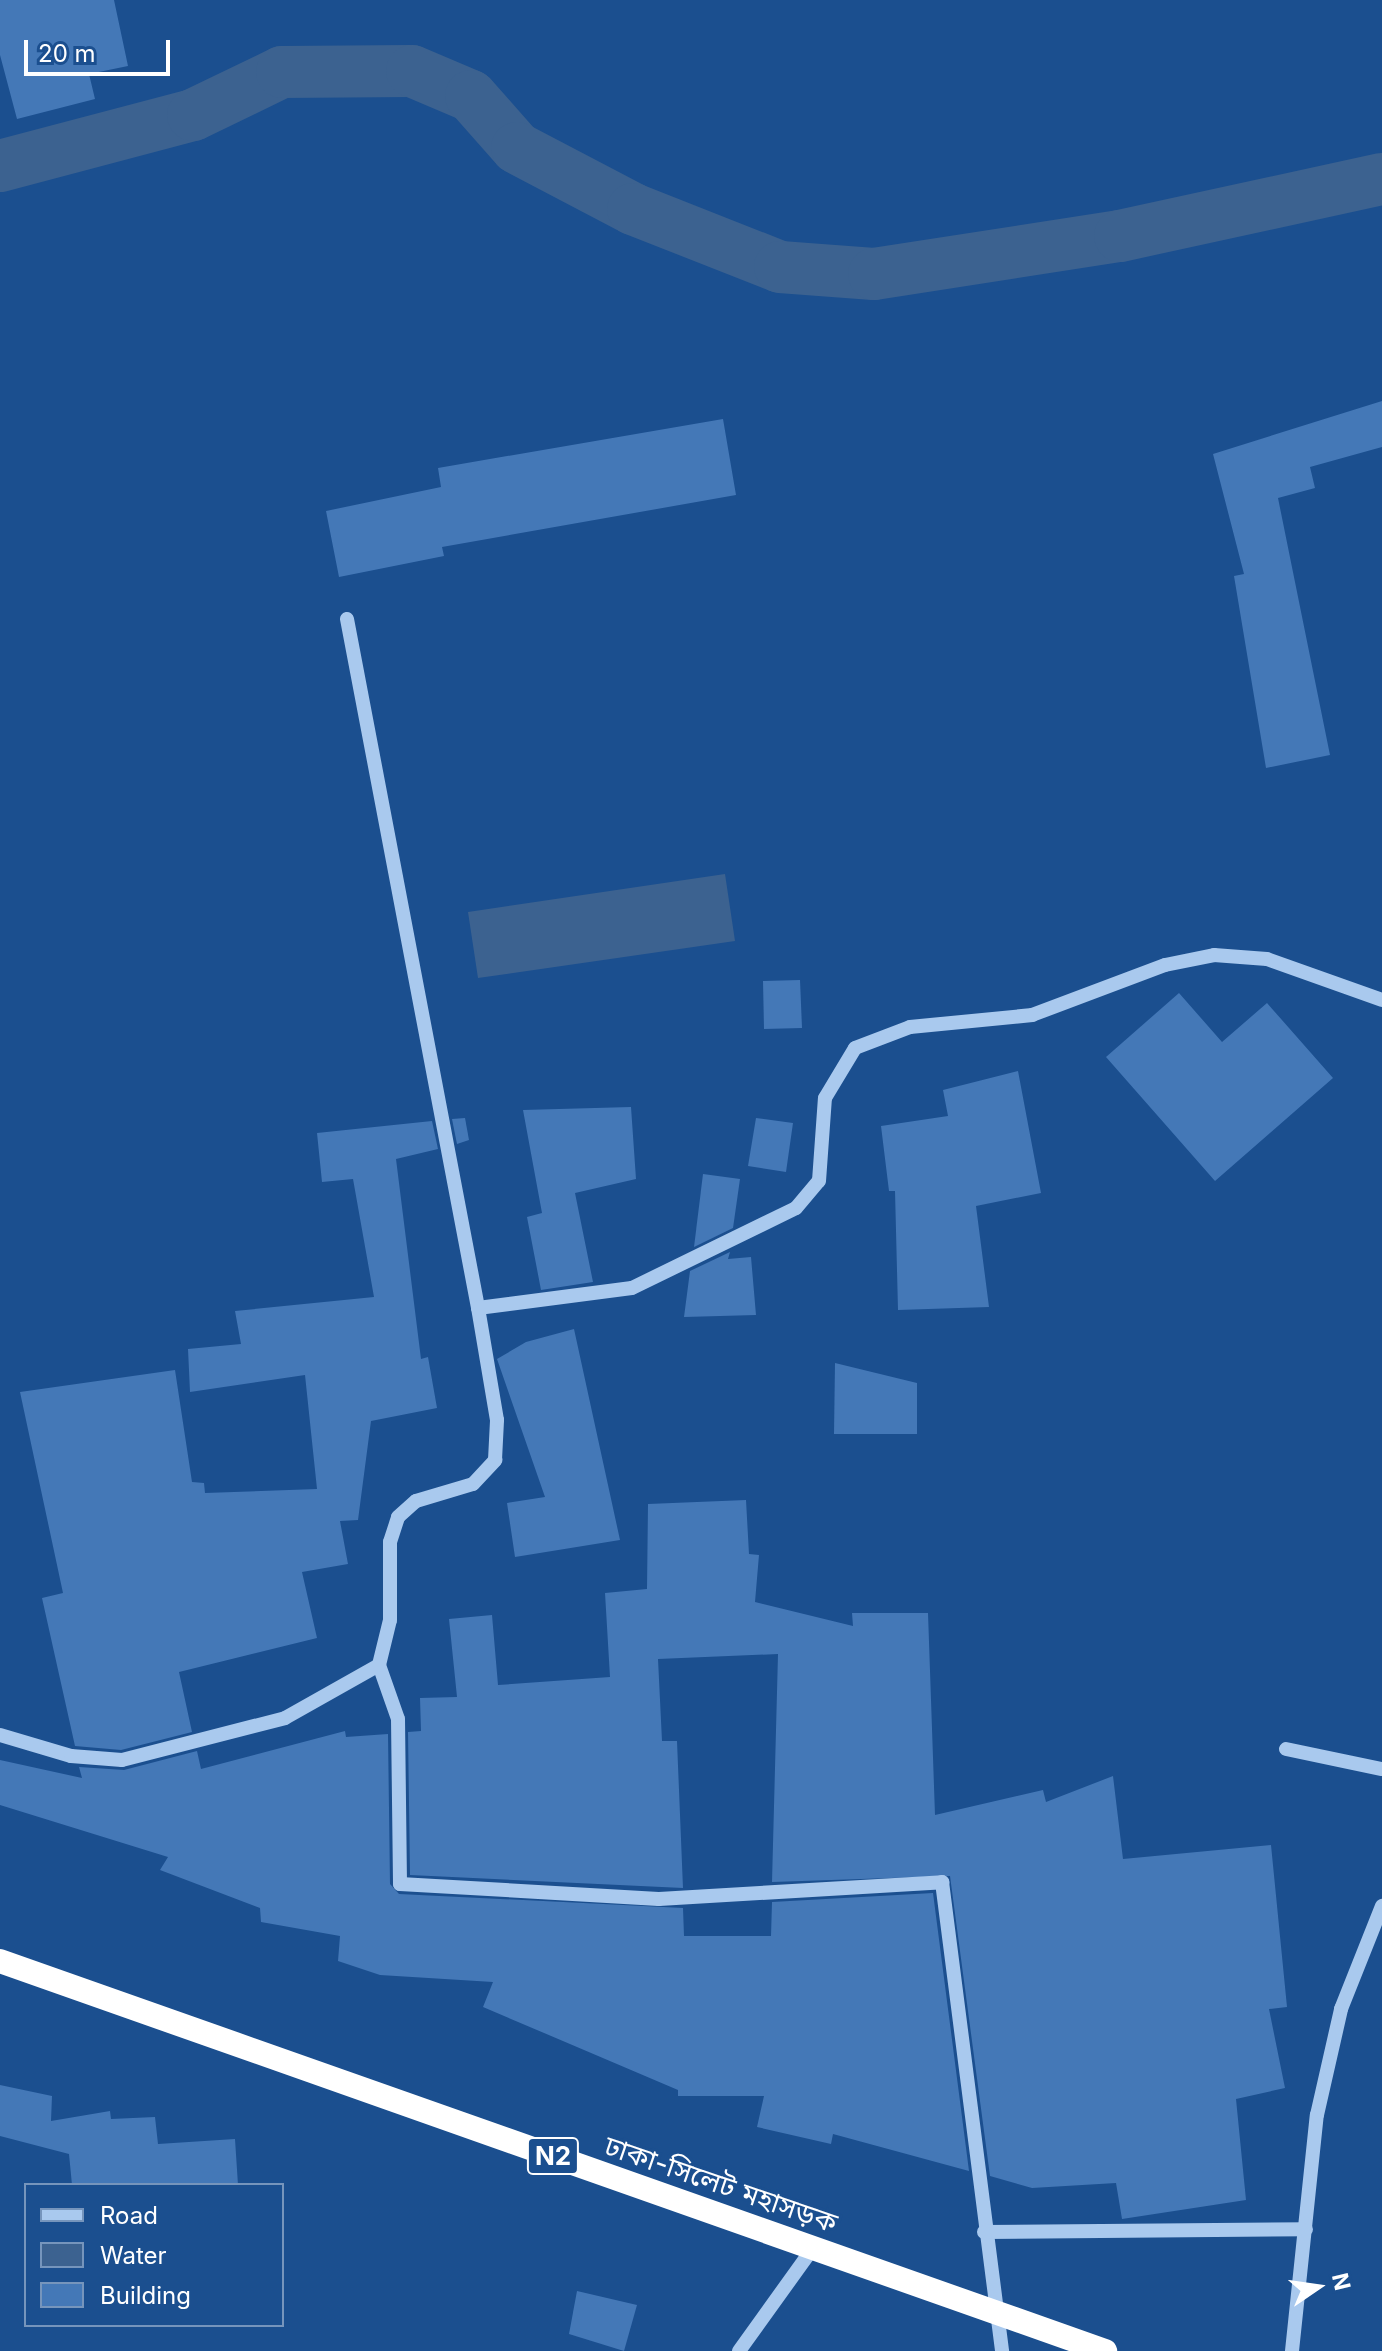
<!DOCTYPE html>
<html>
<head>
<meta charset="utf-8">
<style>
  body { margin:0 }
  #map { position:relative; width:1382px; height:2351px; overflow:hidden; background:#1b4f8f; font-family:Inter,"Noto Sans Bengali",sans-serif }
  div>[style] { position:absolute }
  .water>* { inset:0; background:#3c6290 }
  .canal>* { height:52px; margin:-26px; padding:0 26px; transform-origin:26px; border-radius:26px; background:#3c6290 }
  .building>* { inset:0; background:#4478b7 }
  .minor>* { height:14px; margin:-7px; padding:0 7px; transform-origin:7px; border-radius:7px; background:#a9c9ee }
  .highway>* { height:24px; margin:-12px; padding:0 12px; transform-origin:12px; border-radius:12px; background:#fff }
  span { translate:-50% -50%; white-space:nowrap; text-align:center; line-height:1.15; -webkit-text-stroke:6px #1b4f8f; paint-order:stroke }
  .shield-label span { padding:2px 6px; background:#1b4f8f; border:2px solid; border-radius:6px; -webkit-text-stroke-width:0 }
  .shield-label { font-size:26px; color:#fff; font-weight:700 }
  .street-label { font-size:28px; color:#fff }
  .legend { position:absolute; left:24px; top:2183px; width:260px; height:144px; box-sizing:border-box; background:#1b4f8f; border:2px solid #7695bc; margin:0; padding:10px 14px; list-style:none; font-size:24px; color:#fff }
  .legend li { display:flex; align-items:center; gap:16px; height:40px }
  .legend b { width:40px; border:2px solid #7695bc }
  .north { position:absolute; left:1278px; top:2247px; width:80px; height:80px; -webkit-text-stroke:6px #1b4f8f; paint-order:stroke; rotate:77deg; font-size:22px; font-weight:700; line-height:32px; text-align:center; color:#fff }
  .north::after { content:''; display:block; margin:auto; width:28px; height:36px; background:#fff; clip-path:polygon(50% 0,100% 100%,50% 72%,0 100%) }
  .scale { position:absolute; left:24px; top:40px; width:146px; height:36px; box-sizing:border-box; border:4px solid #fff; border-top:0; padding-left:10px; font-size:24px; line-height:28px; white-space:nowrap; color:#fff; -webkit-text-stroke:6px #1b4f8f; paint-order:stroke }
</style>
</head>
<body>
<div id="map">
  <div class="water">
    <div style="clip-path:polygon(725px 874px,735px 941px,478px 978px,468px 912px)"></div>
  </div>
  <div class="canal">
    <div style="left:0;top:166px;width:200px;rotate:-14.8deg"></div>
    <div style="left:193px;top:115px;width:99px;rotate:-25.8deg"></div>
    <div style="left:282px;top:72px;width:130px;rotate:-0.4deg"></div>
    <div style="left:412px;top:71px;width:64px;rotate:23deg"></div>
    <div style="left:471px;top:96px;width:69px;rotate:48.5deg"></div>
    <div style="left:517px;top:148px;width:131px;rotate:27.7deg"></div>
    <div style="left:633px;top:209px;width:158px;rotate:21.5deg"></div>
    <div style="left:780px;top:267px;width:94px;rotate:4.3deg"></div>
    <div style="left:874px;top:274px;width:249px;rotate:-8.8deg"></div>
    <div style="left:1120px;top:236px;width:268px;rotate:-12.3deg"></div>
  </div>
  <div class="building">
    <div style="clip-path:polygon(0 0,114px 0,128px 66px,89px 74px,95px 99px,17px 119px,0 55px)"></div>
    <div style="clip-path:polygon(1382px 401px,1382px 447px,1310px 467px,1315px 488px,1278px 498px,1330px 755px,1266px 768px,1234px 576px,1244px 574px,1213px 454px)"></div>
    <div style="clip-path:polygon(723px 419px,736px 495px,442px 547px,444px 556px,339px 577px,326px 511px,441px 487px,438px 468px)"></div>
    <div style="clip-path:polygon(800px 980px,802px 1028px,764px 1029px,763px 981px)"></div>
    <div style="clip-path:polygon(1179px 993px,1222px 1042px,1267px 1003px,1333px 1078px,1215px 1181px,1106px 1057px)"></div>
    <div style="clip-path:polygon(1018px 1071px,1041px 1193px,976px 1206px,989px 1307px,898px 1310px,895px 1191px,889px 1191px,881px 1126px,948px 1116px,943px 1090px)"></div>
    <div style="clip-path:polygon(631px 1107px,636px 1179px,575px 1193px,593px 1282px,541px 1290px,527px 1217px,542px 1213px,523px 1110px)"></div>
    <div style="clip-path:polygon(465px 1118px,469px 1140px,457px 1144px,452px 1119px)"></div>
    <div style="clip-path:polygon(756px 1118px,793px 1123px,786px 1172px,748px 1166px)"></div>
    <div style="clip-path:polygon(432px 1121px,438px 1149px,396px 1159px,421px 1359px,428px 1357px,437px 1408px,371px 1421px,358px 1520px,340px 1521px,348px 1564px,302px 1572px,317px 1638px,179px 1672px,192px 1732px,121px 1750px,75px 1746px,42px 1598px,63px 1593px,20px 1392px,175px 1370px,192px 1482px,204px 1483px,205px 1493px,317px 1489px,305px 1375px,190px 1392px,188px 1349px,241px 1344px,235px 1311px,374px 1297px,353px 1179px,322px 1182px,317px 1133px)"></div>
    <div style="clip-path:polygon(703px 1174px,740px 1179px,733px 1228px,694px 1247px)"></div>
    <div style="clip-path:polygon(730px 1252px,728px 1259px,751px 1257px,756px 1315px,684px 1317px,690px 1271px)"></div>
    <div style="clip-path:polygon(574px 1329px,620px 1540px,515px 1557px,507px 1503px,545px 1497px,497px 1359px,526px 1342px)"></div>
    <div style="clip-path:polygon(835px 1363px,917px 1383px,917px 1434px,834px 1434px)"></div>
    <div style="clip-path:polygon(746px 1500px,749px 1554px,759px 1555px,755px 1602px,853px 1626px,852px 1613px,928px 1613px,935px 1815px,1043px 1790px,1046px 1802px,1113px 1776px,1123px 1859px,1271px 1845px,1287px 2007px,1269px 2009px,1285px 2088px,1236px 2099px,1246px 2200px,1122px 2219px,1116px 2183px,1032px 2188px,990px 2176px,950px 1876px,772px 1882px,778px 1654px,658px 1659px,662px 1741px,677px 1741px,683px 1888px,410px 1875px,408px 1732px,421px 1731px,420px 1698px,457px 1697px,449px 1619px,492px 1615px,498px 1685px,610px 1677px,605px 1593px,647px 1589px,648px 1504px)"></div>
    <div style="clip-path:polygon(345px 1731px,346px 1737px,388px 1734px,390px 1884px,399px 1894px,683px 1908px,684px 1936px,771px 1936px,772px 1902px,933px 1893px,969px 2171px,833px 2134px,831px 2144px,757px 2127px,764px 2096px,678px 2096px,678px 2090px,483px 2007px,493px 1982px,380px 1975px,338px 1961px,340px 1936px,261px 1922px,260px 1908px,160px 1870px,168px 1857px,0 1805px,0 1760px,82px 1778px,79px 1767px,124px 1770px,197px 1751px,201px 1769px)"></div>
    <div style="clip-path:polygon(0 2085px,52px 2096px,51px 2121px,110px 2111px,111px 2119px,155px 2117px,158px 2144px,235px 2139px,238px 2185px,72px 2185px,69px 2154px,0 2136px)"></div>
    <div style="clip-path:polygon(577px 2291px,637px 2305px,624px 2351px,569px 2334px)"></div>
  </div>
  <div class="minor">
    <div style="left:347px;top:619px;width:701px;rotate:79.23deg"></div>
    <div style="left:379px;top:1665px;width:57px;rotate:70.6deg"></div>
    <div style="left:398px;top:1719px;width:165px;rotate:89.3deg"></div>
    <div style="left:400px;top:1884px;width:259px;rotate:3.3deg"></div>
    <div style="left:659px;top:1899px;width:284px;rotate:-3.4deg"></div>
    <div style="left:942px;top:1882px;width:473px;rotate:82.7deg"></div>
    <div style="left:0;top:1735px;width:74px;rotate:16.5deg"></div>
    <div style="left:71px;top:1756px;width:51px;rotate:4.5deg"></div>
    <div style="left:122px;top:1760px;width:168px;rotate:-14.4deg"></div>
    <div style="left:285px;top:1718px;width:108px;rotate:-29.4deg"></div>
    <div style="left:379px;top:1665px;width:46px;rotate:-76.3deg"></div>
    <div style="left:390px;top:1620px;width:78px;rotate:-90deg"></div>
    <div style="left:390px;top:1542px;width:26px;rotate:-72deg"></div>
    <div style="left:398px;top:1517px;width:24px;rotate:-42deg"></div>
    <div style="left:416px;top:1501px;width:59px;rotate:-16.6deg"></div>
    <div style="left:473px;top:1484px;width:33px;rotate:-47deg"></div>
    <div style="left:495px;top:1460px;width:40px;rotate:-87.1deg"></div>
    <div style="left:497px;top:1420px;width:114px;rotate:-99.6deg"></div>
    <div style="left:478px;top:1308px;width:155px;rotate:-7.4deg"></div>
    <div style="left:632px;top:1288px;width:182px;rotate:-26deg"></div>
    <div style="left:796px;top:1208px;width:35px;rotate:-50deg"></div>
    <div style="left:819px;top:1181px;width:83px;rotate:-85.9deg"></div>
    <div style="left:825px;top:1098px;width:58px;rotate:-59deg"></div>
    <div style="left:855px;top:1048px;width:59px;rotate:-20.9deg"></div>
    <div style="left:910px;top:1027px;width:123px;rotate:-5.6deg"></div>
    <div style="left:1032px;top:1015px;width:142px;rotate:-20.6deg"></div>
    <div style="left:1165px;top:965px;width:50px;rotate:-11.5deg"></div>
    <div style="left:1214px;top:955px;width:53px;rotate:4.3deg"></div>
    <div style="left:1267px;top:959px;width:122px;rotate:19.6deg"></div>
    <div style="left:1286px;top:1749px;width:98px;rotate:11.8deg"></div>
    <div style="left:984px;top:2232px;width:322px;rotate:-0.5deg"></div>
    <div style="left:739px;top:2351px;width:127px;rotate:-54.3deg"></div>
    <div style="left:1292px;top:2351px;width:237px;rotate:-84deg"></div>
    <div style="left:1317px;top:2115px;width:109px;rotate:-77.2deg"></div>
    <div style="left:1341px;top:2009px;width:111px;rotate:-68.3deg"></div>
  </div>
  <div class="highway">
    <div style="left:0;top:1961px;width:1172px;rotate:19.44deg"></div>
  </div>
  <div class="shield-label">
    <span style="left:553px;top:2156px">N2</span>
  </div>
  <div class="street-label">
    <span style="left:721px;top:2184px;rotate:19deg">ঢাকা-সিলেট মহাসড়ক</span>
  </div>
  <ul class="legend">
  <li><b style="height:10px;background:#a9c9ee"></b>Road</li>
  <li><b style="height:22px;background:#3c6290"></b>Water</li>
  <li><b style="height:22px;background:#4478b7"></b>Building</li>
  </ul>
  <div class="north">N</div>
  <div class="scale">20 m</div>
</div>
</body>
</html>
